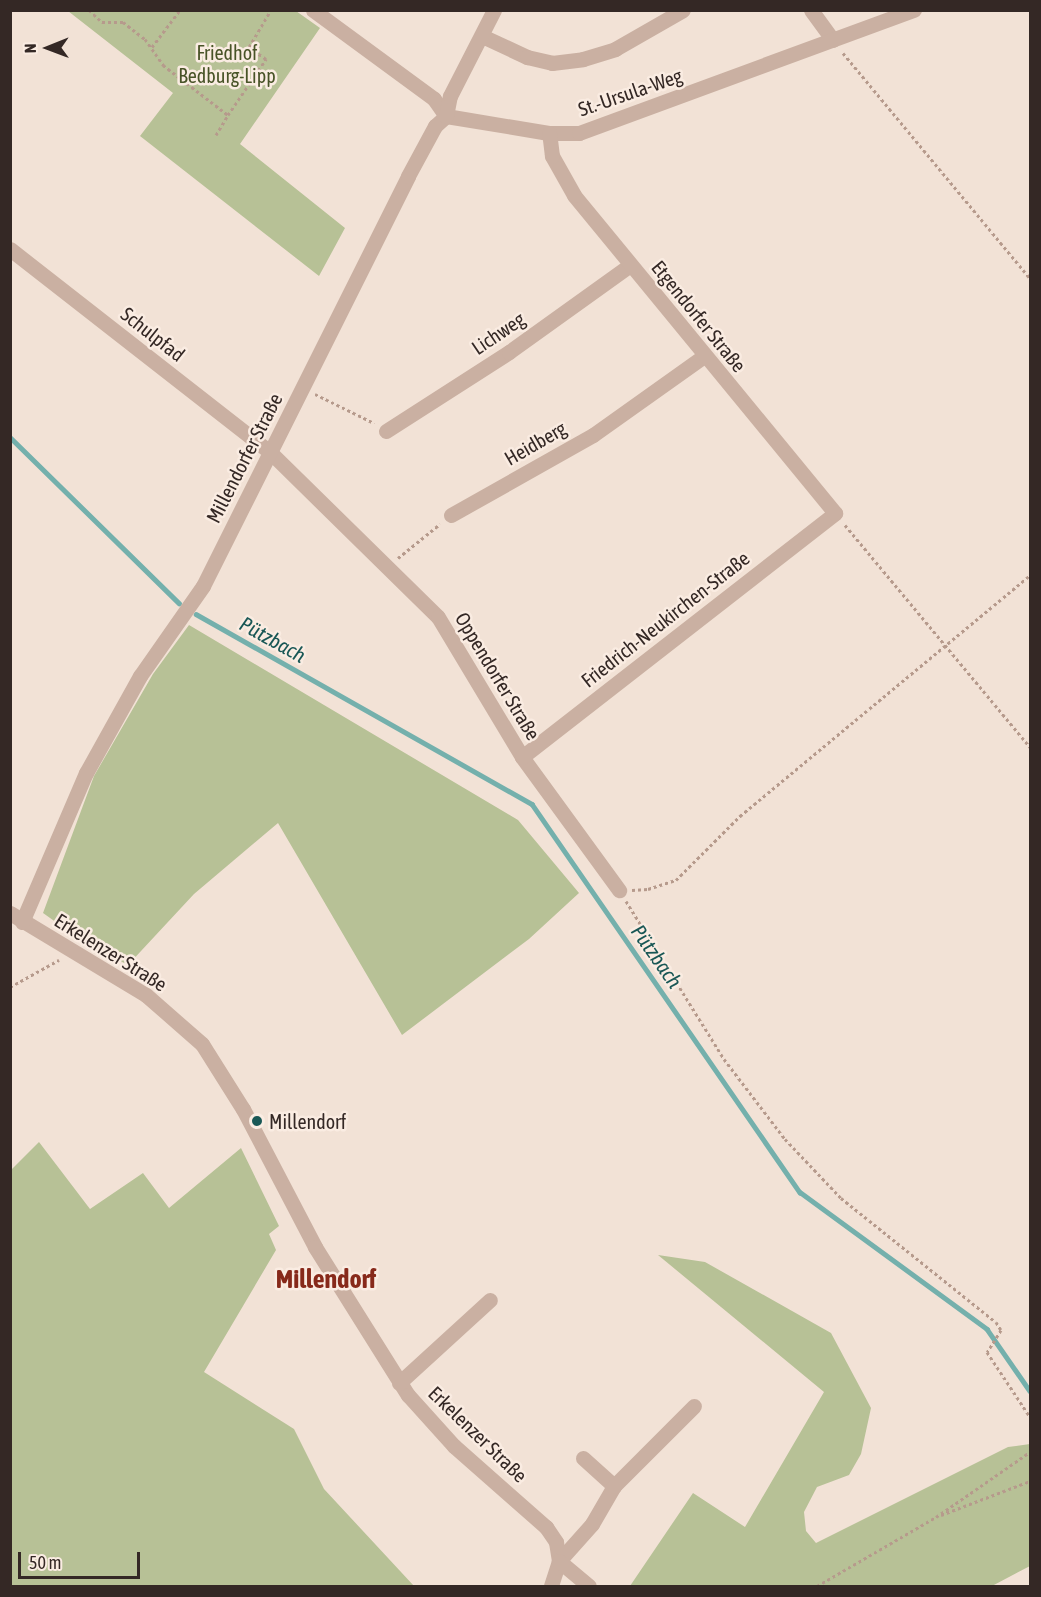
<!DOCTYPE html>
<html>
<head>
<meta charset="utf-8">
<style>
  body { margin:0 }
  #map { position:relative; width:1041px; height:1597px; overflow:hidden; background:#f2e2d6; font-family:"Asap Condensed",sans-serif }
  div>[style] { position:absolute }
  .green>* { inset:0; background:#b7c196 }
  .stream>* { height:4.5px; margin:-2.25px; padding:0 2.25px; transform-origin:2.25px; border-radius:2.25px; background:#74b0ac }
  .path>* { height:3px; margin-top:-1.5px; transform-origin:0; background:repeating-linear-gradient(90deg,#b69a8c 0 3px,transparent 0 6px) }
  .minor>* { height:15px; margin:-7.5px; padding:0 7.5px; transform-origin:7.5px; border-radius:7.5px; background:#cab0a2 }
  .dots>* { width:16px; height:16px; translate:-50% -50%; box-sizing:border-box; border:3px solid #faece2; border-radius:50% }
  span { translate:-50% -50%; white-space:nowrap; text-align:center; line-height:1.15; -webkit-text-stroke:5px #faece2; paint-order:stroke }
  .park-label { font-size:20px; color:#485327 }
  .street-label { font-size:20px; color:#342825 }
  .poi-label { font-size:20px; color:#342825 }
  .left { translate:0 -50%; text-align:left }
  .water-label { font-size:21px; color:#195755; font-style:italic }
  .district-label { font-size:26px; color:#87291a; font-weight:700 }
  .frame { position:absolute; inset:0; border:12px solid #342825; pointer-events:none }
  .north { position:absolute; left:18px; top:18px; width:60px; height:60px; -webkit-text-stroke:4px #faece2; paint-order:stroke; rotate:269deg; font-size:16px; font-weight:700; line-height:24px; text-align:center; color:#342825 }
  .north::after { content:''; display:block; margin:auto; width:21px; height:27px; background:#342825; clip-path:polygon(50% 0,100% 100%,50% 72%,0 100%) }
  .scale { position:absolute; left:18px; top:1552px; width:122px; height:27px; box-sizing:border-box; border:3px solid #342825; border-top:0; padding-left:8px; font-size:18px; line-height:21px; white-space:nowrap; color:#342825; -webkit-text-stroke:4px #faece2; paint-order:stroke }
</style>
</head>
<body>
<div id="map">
  <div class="green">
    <div style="clip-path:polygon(68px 11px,296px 11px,320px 28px,240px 144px,345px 228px,319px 276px,140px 136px,173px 93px)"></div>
    <div style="clip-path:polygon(189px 625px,518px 820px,579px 893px,529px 939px,402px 1035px,278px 823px,194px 894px,128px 965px,81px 940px,43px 913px,94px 776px,153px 674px)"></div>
    <div style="clip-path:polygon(39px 1142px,90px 1209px,143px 1173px,169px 1208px,241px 1148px,279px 1226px,269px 1234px,276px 1250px,204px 1372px,294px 1429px,324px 1489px,414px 1586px,11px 1586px,11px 1170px)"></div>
    <div style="clip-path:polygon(658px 1255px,705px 1262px,831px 1333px,871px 1408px,861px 1454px,849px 1475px,817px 1487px,804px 1512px,806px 1531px,816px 1543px,1008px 1447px,1030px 1444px,1030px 1566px,992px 1586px,630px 1586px,693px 1493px,745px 1527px,824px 1392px)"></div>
  </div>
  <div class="stream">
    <div style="left:10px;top:437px;width:237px;rotate:44.5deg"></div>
    <div style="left:196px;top:614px;width:386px;rotate:29.5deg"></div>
    <div style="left:532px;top:804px;width:472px;rotate:55.4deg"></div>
    <div style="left:800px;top:1192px;width:232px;rotate:36.2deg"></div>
    <div style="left:987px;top:1329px;width:75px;rotate:55.3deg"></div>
  </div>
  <div class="path">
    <div style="left:89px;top:10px;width:18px;rotate:43deg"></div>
    <div style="left:102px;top:22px;width:21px"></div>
    <div style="left:123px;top:22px;width:28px;rotate:38deg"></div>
    <div style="left:145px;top:39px;width:32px;rotate:55deg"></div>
    <div style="left:163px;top:65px;width:82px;rotate:37.6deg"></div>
    <div style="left:228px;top:115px;width:68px;rotate:-55.8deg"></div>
    <div style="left:266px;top:59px;width:21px;rotate:-145deg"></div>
    <div style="left:249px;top:47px;width:43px;rotate:-59.3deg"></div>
    <div style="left:152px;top:47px;width:46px;rotate:-52.9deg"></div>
    <div style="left:843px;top:53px;width:293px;rotate:50.3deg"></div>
    <div style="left:216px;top:135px;width:23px;rotate:-59deg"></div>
    <div style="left:315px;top:394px;width:66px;rotate:26.2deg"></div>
    <div style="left:845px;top:525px;width:289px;rotate:50.2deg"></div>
    <div style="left:398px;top:558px;width:54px;rotate:-39deg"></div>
    <div style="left:632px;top:890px;width:16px;rotate:-4deg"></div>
    <div style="left:648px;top:889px;width:29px;rotate:-18deg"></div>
    <div style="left:676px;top:880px;width:91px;rotate:-45deg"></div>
    <div style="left:740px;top:816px;width:377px;rotate:-39.7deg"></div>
    <div style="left:626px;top:901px;width:186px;rotate:58.2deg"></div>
    <div style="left:724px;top:1059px;width:101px;rotate:52.7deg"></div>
    <div style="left:785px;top:1139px;width:81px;rotate:46.5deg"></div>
    <div style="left:841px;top:1198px;width:198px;rotate:38.7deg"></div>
    <div style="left:996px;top:1322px;width:9px;rotate:58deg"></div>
    <div style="left:1001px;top:1330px;width:26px;rotate:122deg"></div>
    <div style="left:987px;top:1352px;width:78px;rotate:56.5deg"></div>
    <div style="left:10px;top:987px;width:56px;rotate:-28.9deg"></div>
    <div style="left:941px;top:1515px;width:95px;rotate:-20.9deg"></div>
    <div style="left:817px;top:1586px;width:138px;rotate:-30.1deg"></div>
    <div style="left:936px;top:1517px;width:114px;rotate:-34.7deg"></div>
  </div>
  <div class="minor">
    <div style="left:313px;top:10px;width:150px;rotate:36.3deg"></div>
    <div style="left:434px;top:99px;width:21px;rotate:55deg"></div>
    <div style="left:811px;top:10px;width:37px;rotate:54deg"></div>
    <div style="left:482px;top:36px;width:50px;rotate:25deg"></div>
    <div style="left:527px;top:57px;width:26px;rotate:13deg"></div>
    <div style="left:552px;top:63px;width:31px;rotate:-7deg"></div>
    <div style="left:583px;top:59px;width:34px;rotate:-17deg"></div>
    <div style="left:615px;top:49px;width:78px;rotate:-29.8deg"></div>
    <div style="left:446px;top:116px;width:104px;rotate:9.4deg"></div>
    <div style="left:549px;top:133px;width:30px"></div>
    <div style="left:579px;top:133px;width:357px;rotate:-20.2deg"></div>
    <div style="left:10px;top:249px;width:330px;rotate:38deg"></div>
    <div style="left:270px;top:452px;width:235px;rotate:44.5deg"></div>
    <div style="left:438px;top:617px;width:163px;rotate:59deg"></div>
    <div style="left:522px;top:757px;width:165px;rotate:53.9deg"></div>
    <div style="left:386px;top:431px;width:146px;rotate:-32.7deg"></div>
    <div style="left:509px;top:352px;width:149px;rotate:-35.7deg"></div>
    <div style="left:451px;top:515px;width:163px;rotate:-29.4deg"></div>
    <div style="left:593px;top:435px;width:136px;rotate:-35.4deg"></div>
    <div style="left:522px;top:757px;width:397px;rotate:-37.9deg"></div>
    <div style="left:835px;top:513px;width:411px;rotate:-129.4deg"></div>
    <div style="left:574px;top:195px;width:45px;rotate:-119.4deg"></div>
    <div style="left:552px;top:156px;width:23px;rotate:-97deg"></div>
    <div style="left:10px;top:913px;width:159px;rotate:31.1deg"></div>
    <div style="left:146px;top:995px;width:74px;rotate:41.2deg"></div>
    <div style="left:202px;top:1044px;width:77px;rotate:57.8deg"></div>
    <div style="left:243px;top:1109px;width:156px;rotate:62.4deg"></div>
    <div style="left:315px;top:1247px;width:175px;rotate:57.9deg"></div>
    <div style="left:408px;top:1395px;width:69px;rotate:48deg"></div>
    <div style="left:454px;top:1446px;width:123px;rotate:41.4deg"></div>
    <div style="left:546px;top:1527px;width:18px;rotate:56deg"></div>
    <div style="left:556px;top:1542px;width:19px;rotate:81deg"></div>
    <div style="left:559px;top:1561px;width:26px;rotate:108deg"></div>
    <div style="left:22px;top:922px;width:162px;rotate:-66.8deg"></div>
    <div style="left:86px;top:773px;width:111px;rotate:-60.9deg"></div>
    <div style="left:140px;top:676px;width:110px;rotate:-55deg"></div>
    <div style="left:203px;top:586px;width:458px;rotate:-63.4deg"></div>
    <div style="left:408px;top:176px;width:57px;rotate:-61.6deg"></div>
    <div style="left:435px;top:126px;width:15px;rotate:-42deg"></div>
    <div style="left:446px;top:116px;width:20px;rotate:-79deg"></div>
    <div style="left:450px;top:96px;width:97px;rotate:-62.9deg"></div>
    <div style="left:399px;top:1383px;width:123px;rotate:-42.4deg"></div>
    <div style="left:583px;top:1458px;width:42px;rotate:42.1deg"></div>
    <div style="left:614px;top:1486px;width:44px;rotate:120.1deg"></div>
    <div style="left:592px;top:1524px;width:50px;rotate:131.7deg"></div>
    <div style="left:559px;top:1561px;width:39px;rotate:40deg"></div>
    <div style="left:614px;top:1486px;width:113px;rotate:-45deg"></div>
  </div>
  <div class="dots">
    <div style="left:257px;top:1121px;background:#195755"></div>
  </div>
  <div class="park-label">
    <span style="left:227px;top:64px">Friedhof<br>Bedburg-Lipp</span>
  </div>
  <div class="street-label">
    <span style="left:630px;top:92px;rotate:-19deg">St.-Ursula-Weg</span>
    <span style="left:699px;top:316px;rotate:51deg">Etgendorfer Straße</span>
    <span style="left:498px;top:333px;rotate:-34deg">Lichweg</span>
    <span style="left:153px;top:334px;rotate:38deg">Schulpfad</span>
    <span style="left:535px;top:443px;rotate:-30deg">Heidberg</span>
    <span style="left:244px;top:458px;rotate:-63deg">Millendorfer Straße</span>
    <span style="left:665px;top:619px;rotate:-38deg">Friedrich-Neukirchen-Straße</span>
    <span style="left:498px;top:676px;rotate:59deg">Oppendorfer Straße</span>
    <span style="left:111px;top:952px;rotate:32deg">Erkelenzer Straße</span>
    <span style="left:478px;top:1434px;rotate:44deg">Erkelenzer Straße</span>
  </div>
  <div class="poi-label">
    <span class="left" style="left:269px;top:1121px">Millendorf</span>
  </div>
  <div class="water-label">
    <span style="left:273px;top:639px;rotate:29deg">Pützbach</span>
    <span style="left:657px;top:956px;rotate:55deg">Pützbach</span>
  </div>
  <div class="district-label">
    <span style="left:326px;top:1280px">Millendorf</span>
  </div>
  <div class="frame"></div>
  <div class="north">N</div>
  <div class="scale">50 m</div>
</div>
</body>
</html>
